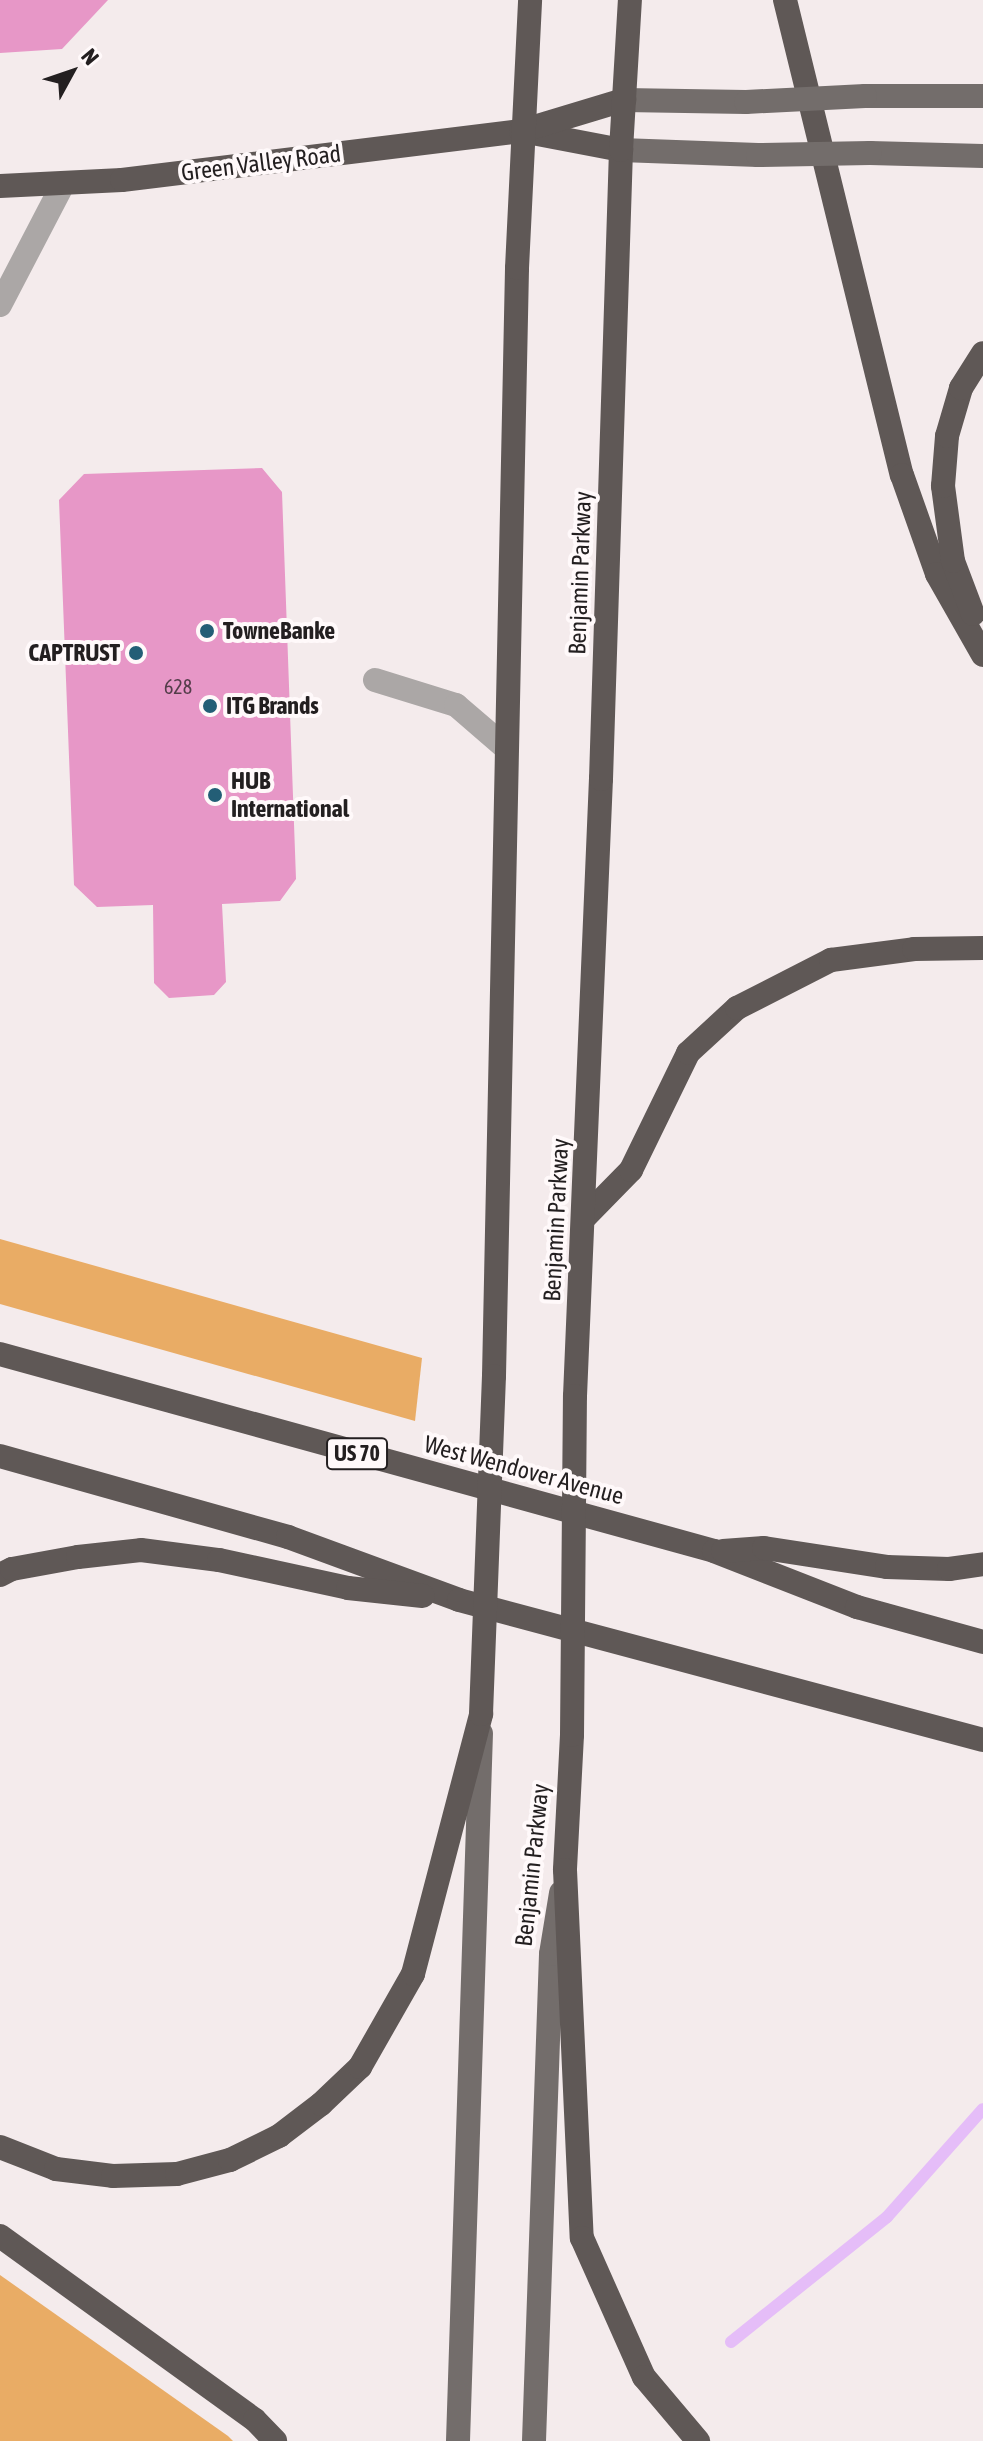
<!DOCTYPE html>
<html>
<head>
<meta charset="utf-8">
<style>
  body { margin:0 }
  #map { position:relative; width:983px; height:2441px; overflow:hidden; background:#f4ebec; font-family:"Asap Condensed",sans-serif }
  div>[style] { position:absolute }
  .forest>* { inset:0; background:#e9ac65 }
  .stream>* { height:12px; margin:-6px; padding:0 6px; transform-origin:6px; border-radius:6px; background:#e5bdf8 }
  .building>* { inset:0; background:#e797c7 }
  .minor>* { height:24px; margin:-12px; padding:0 12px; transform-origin:12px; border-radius:12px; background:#aba7a6 }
  .major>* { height:24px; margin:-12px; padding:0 12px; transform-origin:12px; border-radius:12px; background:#736d6b }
  .highway>* { height:24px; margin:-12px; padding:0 12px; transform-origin:12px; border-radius:12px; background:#5f5856 }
  .major-bridge>* { height:24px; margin:-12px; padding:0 12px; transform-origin:12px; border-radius:12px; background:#736d6b }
  .highway-bridge>* { height:24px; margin:-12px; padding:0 12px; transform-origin:12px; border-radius:12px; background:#5f5856 }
  .dots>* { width:22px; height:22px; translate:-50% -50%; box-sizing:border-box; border:4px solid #fff9fa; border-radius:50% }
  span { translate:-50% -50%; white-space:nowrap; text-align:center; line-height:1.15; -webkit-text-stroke:8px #fff9fa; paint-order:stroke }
  .number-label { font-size:20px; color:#543d4a }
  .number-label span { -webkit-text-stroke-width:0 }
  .shield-label span { padding:2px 6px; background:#fff9fa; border:2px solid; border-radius:6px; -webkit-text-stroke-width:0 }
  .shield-label { font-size:22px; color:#231f20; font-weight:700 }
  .street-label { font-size:24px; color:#231f20 }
  .poi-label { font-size:24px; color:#231f20; font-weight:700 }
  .left { translate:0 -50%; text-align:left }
  .right { translate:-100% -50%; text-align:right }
  .north { position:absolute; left:32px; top:32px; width:80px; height:80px; -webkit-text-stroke:6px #fff9fa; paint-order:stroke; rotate:50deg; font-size:22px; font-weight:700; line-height:32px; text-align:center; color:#231f20 }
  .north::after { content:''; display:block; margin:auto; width:28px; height:36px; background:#231f20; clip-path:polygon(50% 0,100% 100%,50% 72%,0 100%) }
</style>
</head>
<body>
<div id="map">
  <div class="forest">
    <div style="clip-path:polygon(0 1239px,422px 1358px,415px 1421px,0 1304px)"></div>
    <div style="clip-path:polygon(0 2275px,228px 2436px,233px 2441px,0 2441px)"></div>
  </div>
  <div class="stream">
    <div style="left:731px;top:2342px;width:200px;rotate:-38.7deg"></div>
    <div style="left:887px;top:2217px;width:144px;rotate:-48.4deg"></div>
  </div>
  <div class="building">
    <div style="clip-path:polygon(0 0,108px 0,62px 49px,0 53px)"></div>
    <div style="clip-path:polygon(262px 468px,282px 492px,296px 879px,280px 901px,222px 904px,226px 982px,214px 995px,169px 998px,154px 983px,153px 905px,97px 907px,74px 885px,59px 500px,84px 474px)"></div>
  </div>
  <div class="minor">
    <div style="left:0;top:305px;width:136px;rotate:-62.5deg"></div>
    <div style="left:375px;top:680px;width:85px;rotate:17.2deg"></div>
    <div style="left:456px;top:705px;width:66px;rotate:40.7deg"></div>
  </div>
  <div class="major">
    <div style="left:865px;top:96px;width:118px"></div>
    <div style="left:624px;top:100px;width:122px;rotate:0.9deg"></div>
    <div style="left:621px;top:150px;width:137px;rotate:2.1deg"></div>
    <div style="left:870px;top:153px;width:113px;rotate:1.5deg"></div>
    <div style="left:458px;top:2441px;width:708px;rotate:-88.14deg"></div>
    <div style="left:534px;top:2441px;width:487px;rotate:-88deg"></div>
    <div style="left:551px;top:1954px;width:62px;rotate:-80.7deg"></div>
  </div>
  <div class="highway">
    <div style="left:785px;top:0;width:489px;rotate:76.2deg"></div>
    <div style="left:902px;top:475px;width:105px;rotate:70.5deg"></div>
    <div style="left:937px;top:574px;width:93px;rotate:60.4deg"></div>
    <div style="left:527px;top:132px;width:96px;rotate:10.8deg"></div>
    <div style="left:0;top:186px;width:122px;rotate:-2.8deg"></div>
    <div style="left:122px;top:180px;width:402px;rotate:-7deg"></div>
    <div style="left:521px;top:131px;width:108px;rotate:-16.8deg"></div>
    <div style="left:973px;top:614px;width:57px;rotate:-110.7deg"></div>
    <div style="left:953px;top:561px;width:76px;rotate:-97.6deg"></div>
    <div style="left:943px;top:486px;width:50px;rotate:-85.4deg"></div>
    <div style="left:947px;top:436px;width:50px;rotate:-73.7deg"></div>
    <div style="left:961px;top:388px;width:41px;rotate:-57.8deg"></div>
    <div style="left:585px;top:1217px;width:66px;rotate:-45.6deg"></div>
    <div style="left:631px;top:1170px;width:130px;rotate:-64deg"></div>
    <div style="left:688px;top:1053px;width:67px;rotate:-42.6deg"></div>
    <div style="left:737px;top:1008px;width:106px;rotate:-27.1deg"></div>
    <div style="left:831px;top:960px;width:84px;rotate:-7.5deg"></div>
    <div style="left:914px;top:949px;width:69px;rotate:-0.8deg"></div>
    <div style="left:0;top:1354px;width:741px;rotate:15.42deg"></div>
    <div style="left:714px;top:1551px;width:154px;rotate:21.4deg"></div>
    <div style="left:857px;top:1607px;width:131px;rotate:15.5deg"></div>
    <div style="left:494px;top:1376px;width:1108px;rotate:-88.81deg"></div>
    <div style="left:517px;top:268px;width:268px;rotate:-87.2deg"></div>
    <div style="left:575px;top:1396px;width:618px;rotate:-87.59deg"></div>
    <div style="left:601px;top:779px;width:629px;rotate:-88.18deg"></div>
    <div style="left:621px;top:150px;width:150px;rotate:-86.6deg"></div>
    <div style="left:0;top:1456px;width:299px;rotate:15.7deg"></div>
    <div style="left:288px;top:1537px;width:182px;rotate:20.2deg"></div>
    <div style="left:459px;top:1600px;width:542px;rotate:14.96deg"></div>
    <div style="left:723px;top:1551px;width:41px;rotate:-4.2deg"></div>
    <div style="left:764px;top:1548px;width:124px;rotate:8.8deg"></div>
    <div style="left:887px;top:1567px;width:62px;rotate:1.8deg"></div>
    <div style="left:949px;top:1569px;width:34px;rotate:-8deg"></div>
    <div style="left:0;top:1575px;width:13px;rotate:-27deg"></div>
    <div style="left:12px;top:1569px;width:67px;rotate:-10.3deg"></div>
    <div style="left:78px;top:1557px;width:63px;rotate:-6.3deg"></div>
    <div style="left:141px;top:1550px;width:79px;rotate:7.3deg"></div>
    <div style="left:219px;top:1560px;width:132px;rotate:12.2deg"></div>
    <div style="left:348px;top:1588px;width:75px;rotate:6.1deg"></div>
    <div style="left:572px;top:1735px;width:135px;rotate:93deg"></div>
    <div style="left:565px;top:1870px;width:368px;rotate:87.4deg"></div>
    <div style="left:582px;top:2238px;width:152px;rotate:66deg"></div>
    <div style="left:644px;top:2377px;width:84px;rotate:49.8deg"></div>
    <div style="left:0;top:2147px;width:60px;rotate:21.4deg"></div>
    <div style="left:56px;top:2169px;width:57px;rotate:7deg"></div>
    <div style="left:113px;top:2176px;width:64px;rotate:-1.8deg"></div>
    <div style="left:177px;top:2174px;width:55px;rotate:-14.8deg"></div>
    <div style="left:230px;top:2160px;width:55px;rotate:-26.1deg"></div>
    <div style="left:279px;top:2136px;width:53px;rotate:-37.3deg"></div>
    <div style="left:321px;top:2104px;width:54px;rotate:-43.5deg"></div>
    <div style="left:360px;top:2067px;width:107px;rotate:-60.3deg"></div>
    <div style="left:413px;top:1974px;width:269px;rotate:-75.3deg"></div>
    <div style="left:0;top:2236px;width:314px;rotate:35.8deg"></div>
    <div style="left:255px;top:2420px;width:29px;rotate:46deg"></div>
  </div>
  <div class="major-bridge">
    <div style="left:746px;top:102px;width:119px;rotate:-2.9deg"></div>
    <div style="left:758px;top:155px;width:112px;rotate:-1deg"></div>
  </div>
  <div class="highway-bridge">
    <div style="left:481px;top:1714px;width:338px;rotate:-87.8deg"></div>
    <div style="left:572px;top:1735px;width:339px;rotate:-89.5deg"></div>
  </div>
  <div class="dots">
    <div style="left:207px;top:631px;background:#235e76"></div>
    <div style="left:136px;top:653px;background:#235e76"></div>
    <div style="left:210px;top:706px;background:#235e76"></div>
    <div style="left:215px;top:795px;background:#235e76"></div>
  </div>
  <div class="number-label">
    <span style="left:178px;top:686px">628</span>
  </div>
  <div class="shield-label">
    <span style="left:357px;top:1454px">US 70</span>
  </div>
  <div class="street-label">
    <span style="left:261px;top:163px;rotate:-7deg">Green Valley Road</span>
    <span style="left:580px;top:573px;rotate:-88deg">Benjamin Parkway</span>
    <span style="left:556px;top:1220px;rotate:-87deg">Benjamin Parkway</span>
    <span style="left:524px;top:1470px;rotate:15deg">West Wendover Avenue</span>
    <span style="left:532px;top:1865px;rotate:-84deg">Benjamin Parkway</span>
  </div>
  <div class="poi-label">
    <span class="left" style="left:223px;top:631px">TowneBanke</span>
    <span class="right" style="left:120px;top:653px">CAPTRUST</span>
    <span class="left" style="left:226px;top:706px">ITG Brands</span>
    <span class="left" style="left:231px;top:795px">HUB<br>International</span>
  </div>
  <div class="north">N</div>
</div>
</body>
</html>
